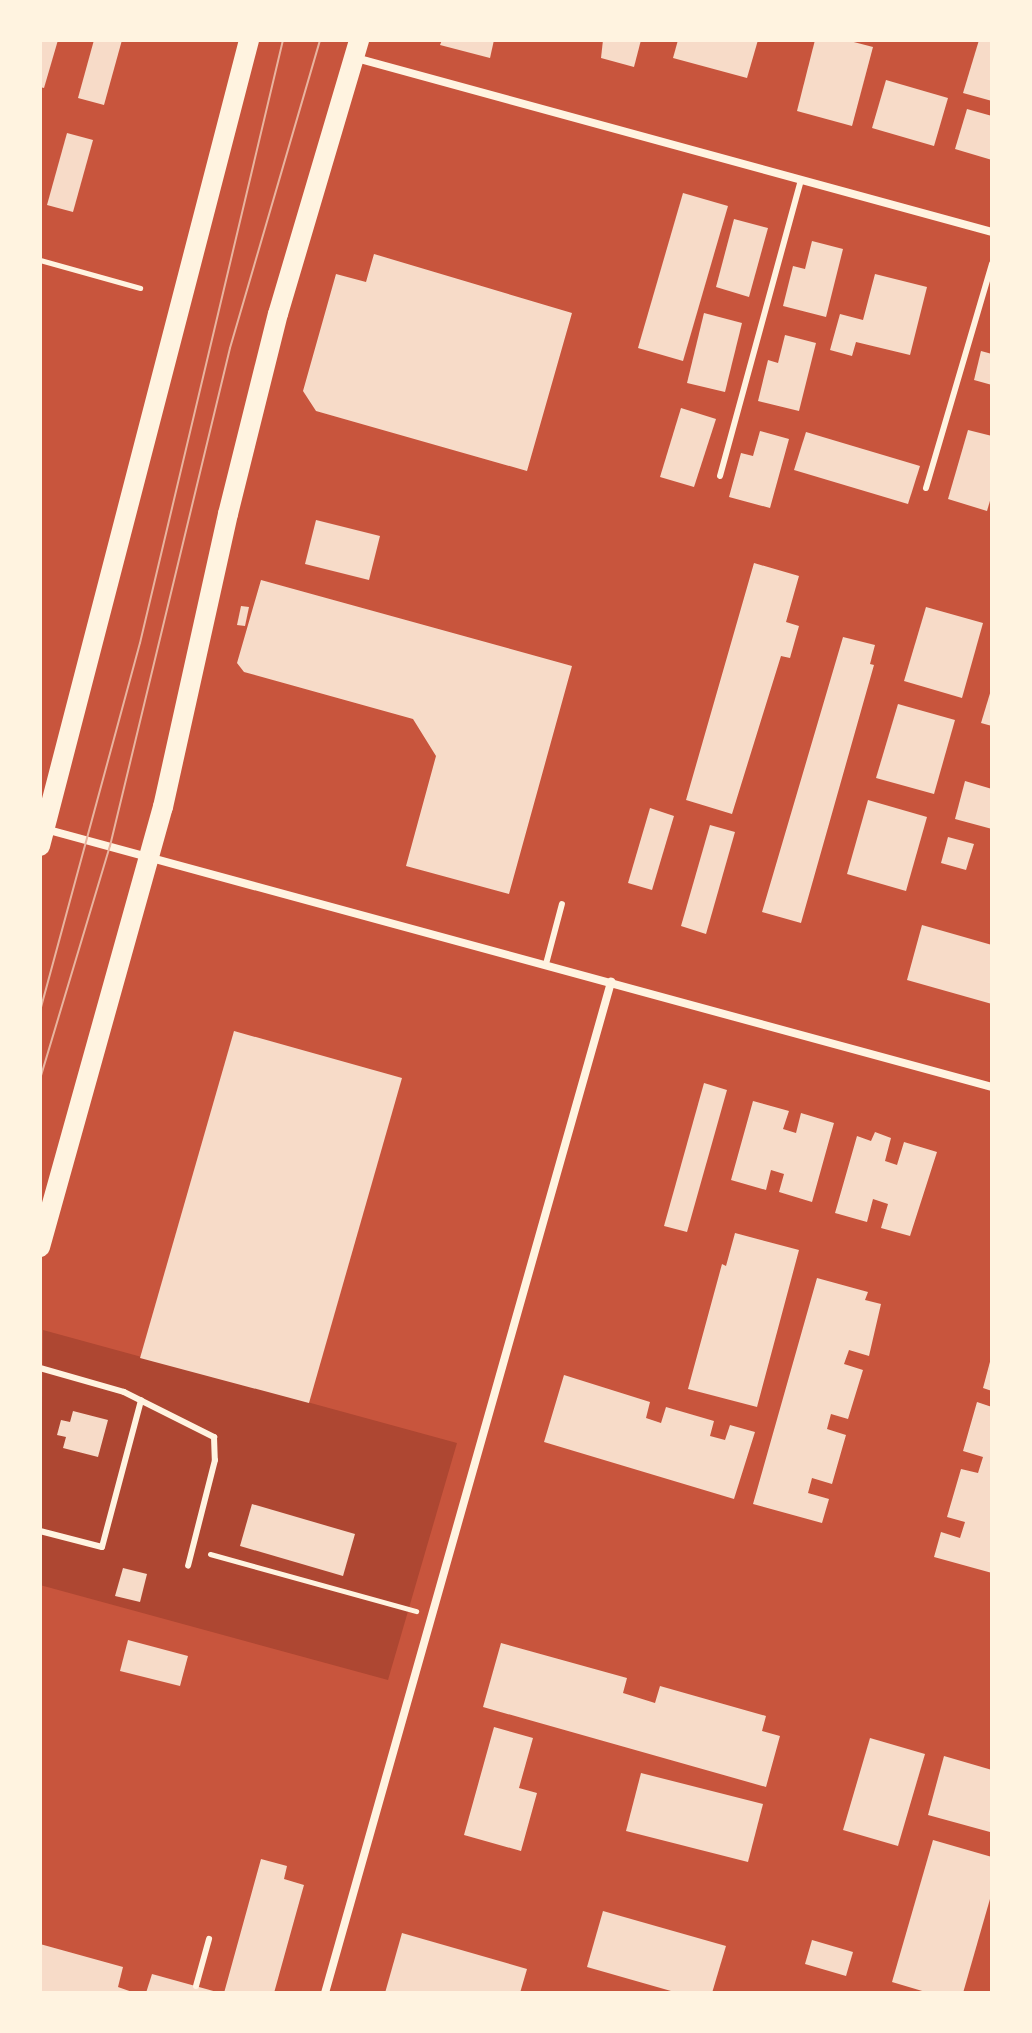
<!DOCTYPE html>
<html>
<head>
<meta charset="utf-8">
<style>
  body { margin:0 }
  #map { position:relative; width:1032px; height:2033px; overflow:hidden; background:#c8553d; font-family:Commissioner,sans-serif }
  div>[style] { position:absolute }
  .green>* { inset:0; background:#ae4732 }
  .building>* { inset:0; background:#f7dbc8 }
  .path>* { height:5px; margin:-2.5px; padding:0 2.5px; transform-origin:2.5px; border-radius:2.5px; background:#fff3e0 }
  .service>* { height:6px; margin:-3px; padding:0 3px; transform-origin:3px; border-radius:3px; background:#fff3e0 }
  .minor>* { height:8px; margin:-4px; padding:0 4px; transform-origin:4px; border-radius:4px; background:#fff3e0 }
  .primary>* { height:20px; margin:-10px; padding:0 10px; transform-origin:10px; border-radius:10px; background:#fff3e0 }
  .tram>* { height:2px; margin:-1px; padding:0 1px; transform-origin:1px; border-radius:1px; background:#e9b49f }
  span { translate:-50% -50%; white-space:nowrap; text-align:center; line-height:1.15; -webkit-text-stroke:6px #fff3e0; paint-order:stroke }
  .frame { position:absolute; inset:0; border:42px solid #fff3e0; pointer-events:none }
</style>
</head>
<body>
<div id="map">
  <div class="green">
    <div style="clip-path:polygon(43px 1330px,457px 1443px,388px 1680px,40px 1585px)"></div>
  </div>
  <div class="building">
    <div style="clip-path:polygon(40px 40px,58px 40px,44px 88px,40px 87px)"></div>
    <div style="clip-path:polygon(94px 40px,122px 40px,104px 105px,78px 98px)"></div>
    <div style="clip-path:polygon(442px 40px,494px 40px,490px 58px,440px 45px)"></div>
    <div style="clip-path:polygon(603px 40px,641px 40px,634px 67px,601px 58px)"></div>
    <div style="clip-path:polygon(678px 40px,758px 40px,747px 78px,673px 58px)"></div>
    <div style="clip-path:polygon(815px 40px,846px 40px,873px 47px,852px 126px,797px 111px)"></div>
    <div style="clip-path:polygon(979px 40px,992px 40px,992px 101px,963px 93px)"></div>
    <div style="clip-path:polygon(886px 80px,948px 98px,934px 146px,872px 128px)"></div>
    <div style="clip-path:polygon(967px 109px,992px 116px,992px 160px,955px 149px)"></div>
    <div style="clip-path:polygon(67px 133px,93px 140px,73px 212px,47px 205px)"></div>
    <div style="clip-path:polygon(683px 193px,728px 206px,683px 361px,638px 348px)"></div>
    <div style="clip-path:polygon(734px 219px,768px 228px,749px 297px,716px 287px)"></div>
    <div style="clip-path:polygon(812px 241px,843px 249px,826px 317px,783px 306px,793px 266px,805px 269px)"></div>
    <div style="clip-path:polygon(374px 254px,572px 313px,527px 471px,316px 411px,303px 391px,336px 274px,366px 282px)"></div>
    <div style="clip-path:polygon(875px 274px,927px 287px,910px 355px,856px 342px,852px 356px,830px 350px,840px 314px,863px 320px)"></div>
    <div style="clip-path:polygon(704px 313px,742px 323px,725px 392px,687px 383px)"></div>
    <div style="clip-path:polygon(785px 335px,816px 343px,799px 411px,758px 401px,768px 360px,778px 363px)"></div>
    <div style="clip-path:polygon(981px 351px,992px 354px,992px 385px,974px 380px)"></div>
    <div style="clip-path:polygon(681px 408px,716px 419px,694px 487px,660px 477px)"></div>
    <div style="clip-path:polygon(968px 430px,992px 436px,992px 494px,987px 511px,948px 499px)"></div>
    <div style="clip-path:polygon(760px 431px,789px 439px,770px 508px,729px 497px,741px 453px,753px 456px)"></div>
    <div style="clip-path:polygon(806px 432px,920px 466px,908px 504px,794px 470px)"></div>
    <div style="clip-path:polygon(316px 520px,380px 536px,369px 580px,305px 564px)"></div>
    <div style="clip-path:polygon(754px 563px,799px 576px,786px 622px,799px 626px,790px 658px,781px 656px,732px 814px,686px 800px)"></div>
    <div style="clip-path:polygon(261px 580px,572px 666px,509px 894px,406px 866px,436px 756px,413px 719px,244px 672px,237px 663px)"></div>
    <div style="clip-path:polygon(241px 606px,249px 607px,245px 626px,237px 625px)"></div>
    <div style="clip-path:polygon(926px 607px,983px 623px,962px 698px,904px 681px)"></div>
    <div style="clip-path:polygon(843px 637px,875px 645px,870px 664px,874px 665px,801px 923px,762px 912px)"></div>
    <div style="clip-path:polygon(991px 690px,992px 690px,992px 726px,981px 723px)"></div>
    <div style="clip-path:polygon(898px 704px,955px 720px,934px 794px,876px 778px)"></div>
    <div style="clip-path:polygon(965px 781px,992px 789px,992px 829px,955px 819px)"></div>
    <div style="clip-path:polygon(868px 800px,927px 817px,906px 891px,847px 874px)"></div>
    <div style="clip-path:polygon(650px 808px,674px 816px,652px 890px,628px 883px)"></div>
    <div style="clip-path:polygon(710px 825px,735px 832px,706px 934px,681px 926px)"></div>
    <div style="clip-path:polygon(948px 837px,974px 844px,966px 870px,941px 863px)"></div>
    <div style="clip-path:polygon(922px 925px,992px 945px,992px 1004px,907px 980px)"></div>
    <div style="clip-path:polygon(234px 1031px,402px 1078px,309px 1403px,140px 1358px)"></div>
    <div style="clip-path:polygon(704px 1083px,727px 1090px,687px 1232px,664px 1226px)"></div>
    <div style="clip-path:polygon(753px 1101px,789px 1111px,783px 1129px,796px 1133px,801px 1113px,834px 1123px,812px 1202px,779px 1192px,784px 1174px,771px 1170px,766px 1190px,731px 1180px)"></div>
    <div style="clip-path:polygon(875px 1132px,891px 1138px,885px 1161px,897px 1165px,904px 1142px,937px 1152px,910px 1236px,881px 1228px,888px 1204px,873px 1199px,867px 1222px,835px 1213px,857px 1136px,871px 1141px)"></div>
    <div style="clip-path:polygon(735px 1233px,799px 1250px,757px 1407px,688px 1389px,722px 1264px,726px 1266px)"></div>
    <div style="clip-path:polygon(817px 1278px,868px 1292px,865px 1300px,881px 1304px,869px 1356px,849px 1350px,844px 1364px,863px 1370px,848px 1419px,831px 1414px,827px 1429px,846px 1435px,832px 1484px,812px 1478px,808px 1493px,829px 1499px,822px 1523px,753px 1504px)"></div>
    <div style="clip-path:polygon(991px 1358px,992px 1358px,992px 1391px,983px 1388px)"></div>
    <div style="clip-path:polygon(564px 1375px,650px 1402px,646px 1418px,661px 1423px,666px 1407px,714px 1421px,710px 1436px,725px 1440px,730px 1425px,755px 1432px,734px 1499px,544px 1442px)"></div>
    <div style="clip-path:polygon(977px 1402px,992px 1407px,992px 1573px,934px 1557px,941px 1532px,960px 1538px,965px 1522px,947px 1517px,961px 1469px,978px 1473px,983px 1457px,963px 1451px)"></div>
    <div style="clip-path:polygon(73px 1411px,108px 1420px,98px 1457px,63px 1448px,66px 1437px,57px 1435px,61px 1420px,70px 1422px)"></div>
    <div style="clip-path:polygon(252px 1504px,355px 1534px,343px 1576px,240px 1546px)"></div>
    <div style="clip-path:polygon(123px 1568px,147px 1574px,140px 1602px,115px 1596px)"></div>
    <div style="clip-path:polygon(128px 1640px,188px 1656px,180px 1686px,120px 1671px)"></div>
    <div style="clip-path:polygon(501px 1643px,627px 1678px,623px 1693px,655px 1703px,660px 1686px,766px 1716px,762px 1731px,780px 1736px,766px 1787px,483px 1707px)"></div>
    <div style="clip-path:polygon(494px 1727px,533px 1738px,519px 1788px,537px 1793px,521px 1851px,464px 1835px)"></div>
    <div style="clip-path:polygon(870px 1738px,925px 1754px,898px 1846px,843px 1830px)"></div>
    <div style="clip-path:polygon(944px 1756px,992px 1770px,990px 1832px,928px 1815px)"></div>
    <div style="clip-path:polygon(641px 1773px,763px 1804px,748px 1862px,626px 1831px)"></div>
    <div style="clip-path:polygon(933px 1840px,992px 1857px,992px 1892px,963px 1993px,929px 1993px,892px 1982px)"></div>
    <div style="clip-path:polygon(261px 1859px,287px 1866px,284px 1879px,304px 1885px,274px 1993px,224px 1993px)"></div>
    <div style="clip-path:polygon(603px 1911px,726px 1946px,712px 1993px,678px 1993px,587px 1967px)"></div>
    <div style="clip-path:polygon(402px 1933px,527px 1969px,520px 1993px,385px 1993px)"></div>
    <div style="clip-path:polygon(812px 1940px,853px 1952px,846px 1976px,805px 1964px)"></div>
    <div style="clip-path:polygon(40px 1944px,123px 1967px,118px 1987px,135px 1993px,40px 1993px)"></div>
    <div style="clip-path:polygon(152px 1974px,217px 1992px,217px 1993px,146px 1993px)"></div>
  </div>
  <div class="path">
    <div style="left:40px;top:260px;width:104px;rotate:15.6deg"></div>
    <div style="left:210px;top:1554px;width:214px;rotate:15.5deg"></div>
  </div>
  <div class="service">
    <div style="left:720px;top:476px;width:307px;rotate:-74.7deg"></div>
    <div style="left:926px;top:488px;width:234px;rotate:-73.6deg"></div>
    <div style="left:546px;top:964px;width:62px;rotate:-75.1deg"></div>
    <div style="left:40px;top:1368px;width:87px;rotate:15.9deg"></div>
    <div style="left:124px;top:1392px;width:101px;rotate:26.6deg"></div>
    <div style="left:214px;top:1437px;width:23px;rotate:88deg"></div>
    <div style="left:215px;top:1460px;width:109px;rotate:104.3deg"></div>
    <div style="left:40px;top:1531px;width:64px;rotate:14.5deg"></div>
    <div style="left:102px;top:1547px;width:152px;rotate:-75.1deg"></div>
    <div style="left:196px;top:1986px;width:49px;rotate:-74.5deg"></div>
  </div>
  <div class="minor">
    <div style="left:356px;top:58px;width:659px;rotate:15.3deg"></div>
    <div style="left:45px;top:829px;width:982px;rotate:15.24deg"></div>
    <div style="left:325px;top:1993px;width:1051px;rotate:-74.2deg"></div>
  </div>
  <div class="primary">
    <div style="left:40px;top:846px;width:833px;rotate:-75.46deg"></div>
    <div style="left:40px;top:1247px;width:457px;rotate:-74.4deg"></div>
    <div style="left:163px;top:807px;width:300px;rotate:-77.5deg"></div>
    <div style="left:228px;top:514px;width:206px;rotate:-76deg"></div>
    <div style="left:278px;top:314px;width:286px;rotate:-73.5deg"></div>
  </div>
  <div class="tram">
    <div style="left:40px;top:1011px;width:381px;rotate:-74.8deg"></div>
    <div style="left:140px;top:643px;width:620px;rotate:-76.66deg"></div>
    <div style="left:40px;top:1079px;width:243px;rotate:-73.3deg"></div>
    <div style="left:110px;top:846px;width:512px;rotate:-76.45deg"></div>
    <div style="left:230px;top:348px;width:321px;rotate:-73.7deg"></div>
  </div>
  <div class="frame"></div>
</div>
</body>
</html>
